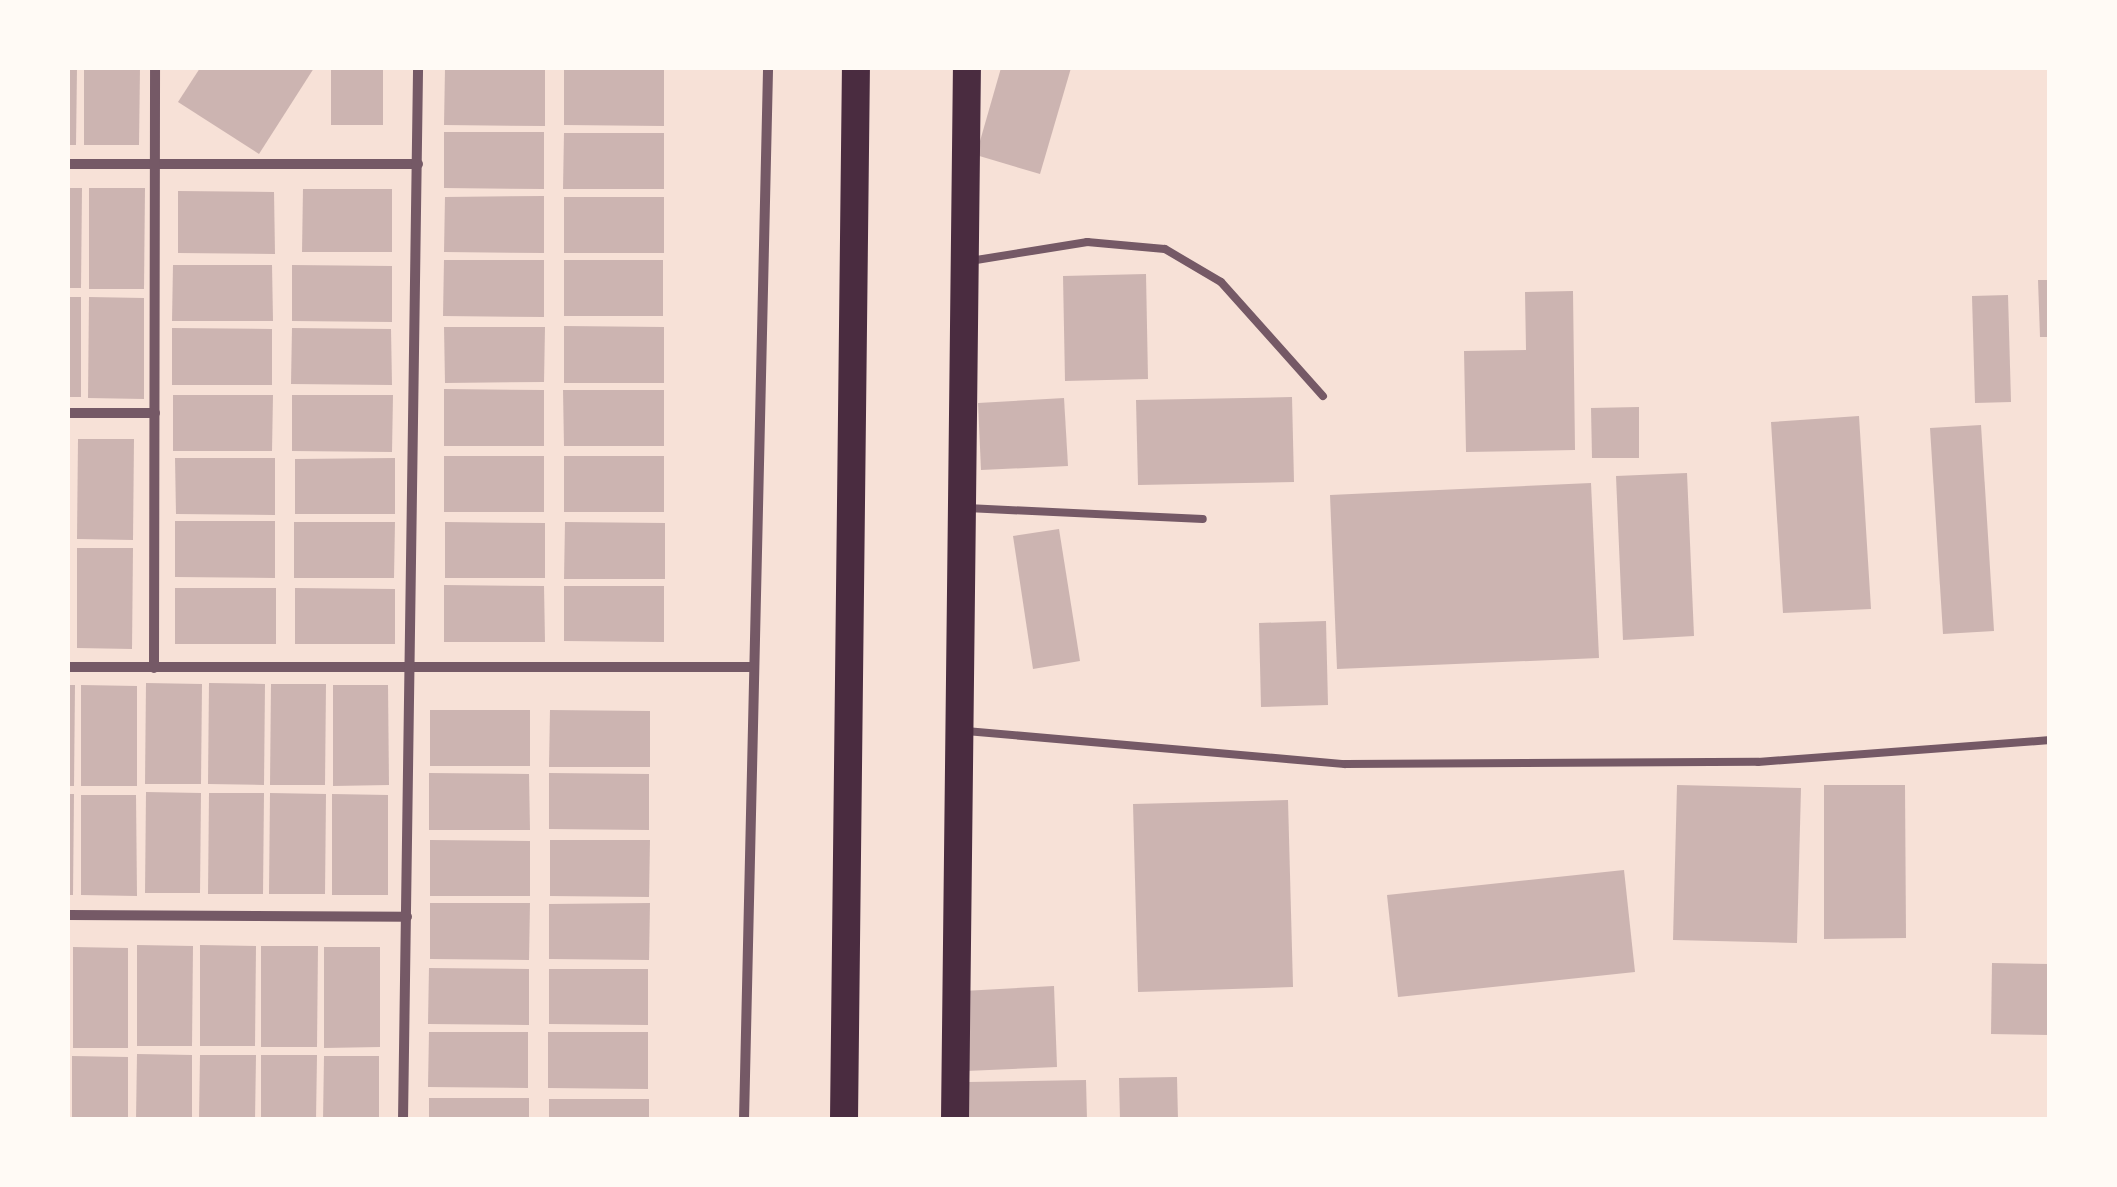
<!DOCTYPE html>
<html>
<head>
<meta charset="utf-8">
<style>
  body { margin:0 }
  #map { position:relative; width:2117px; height:1187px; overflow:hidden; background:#f7e1d7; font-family:"Libre Baskerville",serif }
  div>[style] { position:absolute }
  .building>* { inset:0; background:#ccb4b1 }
  .service>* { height:8px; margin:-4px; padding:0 4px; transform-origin:4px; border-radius:4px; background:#755966 }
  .minor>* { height:10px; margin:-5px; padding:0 5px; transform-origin:5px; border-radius:5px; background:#755966 }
  .trunk>* { height:28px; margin:-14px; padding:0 14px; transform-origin:14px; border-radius:14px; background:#4a2c40 }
  span { translate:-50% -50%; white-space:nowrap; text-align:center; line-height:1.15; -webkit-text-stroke:8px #fffaf5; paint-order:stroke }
  .frame { position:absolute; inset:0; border:70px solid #fffaf5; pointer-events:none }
</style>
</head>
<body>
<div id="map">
  <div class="building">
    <div style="clip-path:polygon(68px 68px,77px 68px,76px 145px,68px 145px)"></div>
    <div style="clip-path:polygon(84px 68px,140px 68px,139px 145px,84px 145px)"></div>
    <div style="clip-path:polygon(200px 68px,314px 68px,259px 154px,178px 102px)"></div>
    <div style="clip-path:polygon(331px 68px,383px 68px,383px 125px,331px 125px)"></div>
    <div style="clip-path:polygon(1001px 68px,1071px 68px,1040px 174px,976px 155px)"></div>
    <div style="clip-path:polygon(445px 69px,545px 70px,545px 126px,444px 125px)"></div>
    <div style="clip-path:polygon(564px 69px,664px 69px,664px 126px,564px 125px)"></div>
    <div style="clip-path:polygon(444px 132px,544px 132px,544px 189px,444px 188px)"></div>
    <div style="clip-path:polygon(564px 133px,664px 133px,664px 189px,563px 189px)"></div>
    <div style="clip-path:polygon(68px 188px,82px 188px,81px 288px,68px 288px)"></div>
    <div style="clip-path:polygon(89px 188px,145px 188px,144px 289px,89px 289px)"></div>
    <div style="clip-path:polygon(303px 189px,392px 189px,392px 252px,302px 252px)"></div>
    <div style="clip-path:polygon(178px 191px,274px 192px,275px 254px,178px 253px)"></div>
    <div style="clip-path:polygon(544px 196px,544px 253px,444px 252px,445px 197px)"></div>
    <div style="clip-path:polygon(564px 197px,664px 197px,664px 253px,564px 253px)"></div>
    <div style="clip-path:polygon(444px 260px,544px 260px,544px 317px,443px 316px)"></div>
    <div style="clip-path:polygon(564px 260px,663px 260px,663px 316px,564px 316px)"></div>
    <div style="clip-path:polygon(173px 265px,272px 265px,273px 321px,172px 321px)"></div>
    <div style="clip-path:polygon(292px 265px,392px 266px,392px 322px,292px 321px)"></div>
    <div style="clip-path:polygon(1146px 274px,1148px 379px,1065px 381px,1063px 276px)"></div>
    <div style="clip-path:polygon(2038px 280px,2050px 280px,2050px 337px,2040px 337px)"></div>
    <div style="clip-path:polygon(1573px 291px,1575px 450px,1466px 452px,1464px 351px,1526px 350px,1525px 292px)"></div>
    <div style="clip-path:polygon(2008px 295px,2011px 402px,1975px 403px,1972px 296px)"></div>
    <div style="clip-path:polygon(68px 297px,81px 297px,81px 397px,68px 397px)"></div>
    <div style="clip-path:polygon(89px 297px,144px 298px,144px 399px,88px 398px)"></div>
    <div style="clip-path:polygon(564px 326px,664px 327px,664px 383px,564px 383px)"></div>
    <div style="clip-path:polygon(444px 327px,545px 327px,544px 382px,445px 383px)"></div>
    <div style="clip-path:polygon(172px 328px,272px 329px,272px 385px,172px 385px)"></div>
    <div style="clip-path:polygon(292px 328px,391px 329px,392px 385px,291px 384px)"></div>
    <div style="clip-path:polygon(444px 389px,544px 390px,544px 446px,444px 446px)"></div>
    <div style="clip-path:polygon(563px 390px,664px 390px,664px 446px,564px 446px)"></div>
    <div style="clip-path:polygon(173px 395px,273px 395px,272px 451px,173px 451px)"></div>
    <div style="clip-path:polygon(292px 395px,393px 395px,392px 452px,292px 451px)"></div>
    <div style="clip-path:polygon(1292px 397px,1294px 482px,1138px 485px,1136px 400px)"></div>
    <div style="clip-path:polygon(1064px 398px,1068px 466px,981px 470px,978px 403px)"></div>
    <div style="clip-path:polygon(1639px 407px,1639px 458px,1592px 458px,1591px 408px)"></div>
    <div style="clip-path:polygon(1859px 416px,1871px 609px,1783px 613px,1771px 422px)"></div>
    <div style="clip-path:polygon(1981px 425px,1994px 631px,1943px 634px,1930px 428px)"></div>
    <div style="clip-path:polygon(78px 439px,134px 439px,133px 540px,77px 539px)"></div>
    <div style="clip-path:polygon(444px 456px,544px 456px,544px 512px,444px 512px)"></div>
    <div style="clip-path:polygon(564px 456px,664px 456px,664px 512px,564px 512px)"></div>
    <div style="clip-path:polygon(175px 458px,275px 458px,275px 515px,176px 514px)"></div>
    <div style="clip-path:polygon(395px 458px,395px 514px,295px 514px,295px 459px)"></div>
    <div style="clip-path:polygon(1687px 473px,1694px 636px,1623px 640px,1616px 476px)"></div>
    <div style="clip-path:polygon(1591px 483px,1599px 658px,1337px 669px,1330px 495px)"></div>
    <div style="clip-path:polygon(175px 521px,275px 521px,275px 578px,175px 577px)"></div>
    <div style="clip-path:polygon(294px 522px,395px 522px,394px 578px,294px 578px)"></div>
    <div style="clip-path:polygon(445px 522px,545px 523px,545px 578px,445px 578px)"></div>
    <div style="clip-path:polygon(565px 522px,665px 523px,665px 579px,564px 579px)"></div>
    <div style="clip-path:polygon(1059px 529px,1080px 661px,1033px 669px,1013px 536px)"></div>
    <div style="clip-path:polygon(77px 548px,133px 548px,132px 649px,77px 648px)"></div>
    <div style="clip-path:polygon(444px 585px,544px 586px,545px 642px,444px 642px)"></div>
    <div style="clip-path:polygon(564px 586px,664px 586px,664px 642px,564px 641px)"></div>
    <div style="clip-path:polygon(175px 588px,276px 588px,276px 644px,175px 644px)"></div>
    <div style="clip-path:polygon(295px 588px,395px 589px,395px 644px,295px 644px)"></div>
    <div style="clip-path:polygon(1326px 621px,1328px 705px,1261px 707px,1259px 623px)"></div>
    <div style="clip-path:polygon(146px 683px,202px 684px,201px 784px,145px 784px)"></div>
    <div style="clip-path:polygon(209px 683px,265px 684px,264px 785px,208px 784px)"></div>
    <div style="clip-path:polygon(271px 684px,326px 684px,325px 785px,270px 785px)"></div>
    <div style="clip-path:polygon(68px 685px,75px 685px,74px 786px,68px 786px)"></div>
    <div style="clip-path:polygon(81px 685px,137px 686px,137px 786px,81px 786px)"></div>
    <div style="clip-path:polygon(333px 685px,388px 685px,389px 785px,333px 786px)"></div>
    <div style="clip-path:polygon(430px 710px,530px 710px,530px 766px,430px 766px)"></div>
    <div style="clip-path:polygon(550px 710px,650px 711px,650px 767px,549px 767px)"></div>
    <div style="clip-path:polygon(429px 773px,529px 774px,530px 830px,429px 830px)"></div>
    <div style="clip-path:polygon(549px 773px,649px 774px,649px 830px,549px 829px)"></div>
    <div style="clip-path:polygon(1677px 785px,1801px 788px,1797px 943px,1673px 940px)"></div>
    <div style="clip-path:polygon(1824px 785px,1905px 785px,1906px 938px,1824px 939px)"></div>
    <div style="clip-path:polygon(146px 792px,201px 793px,200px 893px,145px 893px)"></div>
    <div style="clip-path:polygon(209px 793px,264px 793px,263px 894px,208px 894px)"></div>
    <div style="clip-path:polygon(270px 793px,326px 794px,325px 894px,269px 894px)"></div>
    <div style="clip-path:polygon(68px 794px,74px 794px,73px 895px,68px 895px)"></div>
    <div style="clip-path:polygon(332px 794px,388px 795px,388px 895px,332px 895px)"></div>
    <div style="clip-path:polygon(81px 795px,136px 795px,137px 896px,81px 895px)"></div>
    <div style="clip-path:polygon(1288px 800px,1293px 987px,1138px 992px,1133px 804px)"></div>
    <div style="clip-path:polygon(430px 840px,530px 841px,530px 896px,430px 896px)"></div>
    <div style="clip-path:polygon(550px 840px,650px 840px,649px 897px,550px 896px)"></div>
    <div style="clip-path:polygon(1624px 870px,1635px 972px,1398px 997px,1387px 895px)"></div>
    <div style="clip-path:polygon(430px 903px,530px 903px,529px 960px,430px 959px)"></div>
    <div style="clip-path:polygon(650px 903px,649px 960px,549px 959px,549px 904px)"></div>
    <div style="clip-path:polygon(137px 945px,193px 946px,192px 1046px,137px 1046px)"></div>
    <div style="clip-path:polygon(200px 945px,256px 946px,255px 1046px,200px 1046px)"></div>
    <div style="clip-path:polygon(261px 946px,318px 946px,317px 1047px,261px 1047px)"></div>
    <div style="clip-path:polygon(73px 947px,128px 948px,128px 1048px,73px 1048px)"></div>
    <div style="clip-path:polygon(324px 947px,380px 947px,380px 1047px,324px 1048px)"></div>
    <div style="clip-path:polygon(1992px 963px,2050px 964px,2050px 1035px,1991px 1034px)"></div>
    <div style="clip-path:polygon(429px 968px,529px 969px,529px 1025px,428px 1024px)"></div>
    <div style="clip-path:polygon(549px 969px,648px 969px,648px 1025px,549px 1024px)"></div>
    <div style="clip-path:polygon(1054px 986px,1057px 1067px,966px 1071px,963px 991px)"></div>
    <div style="clip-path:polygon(429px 1032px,528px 1032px,528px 1088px,428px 1087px)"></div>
    <div style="clip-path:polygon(548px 1032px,648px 1032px,648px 1089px,548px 1088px)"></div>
    <div style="clip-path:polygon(137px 1054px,192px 1055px,192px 1120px,136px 1120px)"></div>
    <div style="clip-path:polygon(200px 1055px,256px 1055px,255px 1120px,199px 1120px)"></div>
    <div style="clip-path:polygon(261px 1055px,317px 1055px,316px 1120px,261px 1120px)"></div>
    <div style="clip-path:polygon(72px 1056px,128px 1057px,128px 1120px,72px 1120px)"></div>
    <div style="clip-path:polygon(324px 1056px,379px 1056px,379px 1120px,323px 1120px)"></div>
    <div style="clip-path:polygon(1177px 1077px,1178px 1120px,1120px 1120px,1119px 1078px)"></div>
    <div style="clip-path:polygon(1086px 1080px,1087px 1120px,968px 1120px,967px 1082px)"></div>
    <div style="clip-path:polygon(429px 1098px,529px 1098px,529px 1120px,429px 1120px)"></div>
    <div style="clip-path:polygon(549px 1099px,649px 1099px,649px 1120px,549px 1120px)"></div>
  </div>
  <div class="service">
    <div style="left:970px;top:261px;width:119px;rotate:-9.2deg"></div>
    <div style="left:1087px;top:242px;width:78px;rotate:5.1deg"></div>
    <div style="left:1165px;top:249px;width:65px;rotate:30.5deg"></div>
    <div style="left:1221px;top:282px;width:153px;rotate:48.2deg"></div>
    <div style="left:967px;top:508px;width:236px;rotate:2.7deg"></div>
    <div style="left:966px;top:731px;width:380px;rotate:5deg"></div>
    <div style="left:1345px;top:764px;width:413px;rotate:-0.3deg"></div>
    <div style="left:1758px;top:762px;width:293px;rotate:-4.3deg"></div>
  </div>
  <div class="minor">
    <div style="left:68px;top:164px;width:350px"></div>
    <div style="left:68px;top:413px;width:87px"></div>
    <div style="left:68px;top:667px;width:683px"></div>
    <div style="left:154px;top:668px;width:600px;rotate:-89.9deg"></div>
    <div style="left:68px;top:915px;width:339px;rotate:0.3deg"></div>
    <div style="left:403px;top:1120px;width:1052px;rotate:-89.18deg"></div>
    <div style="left:744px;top:1120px;width:1052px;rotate:-88.69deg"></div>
  </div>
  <div class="trunk">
    <div style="left:844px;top:1120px;width:1052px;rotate:-89.35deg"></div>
    <div style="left:955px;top:1120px;width:1052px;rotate:-89.35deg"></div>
  </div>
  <div class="frame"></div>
</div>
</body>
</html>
